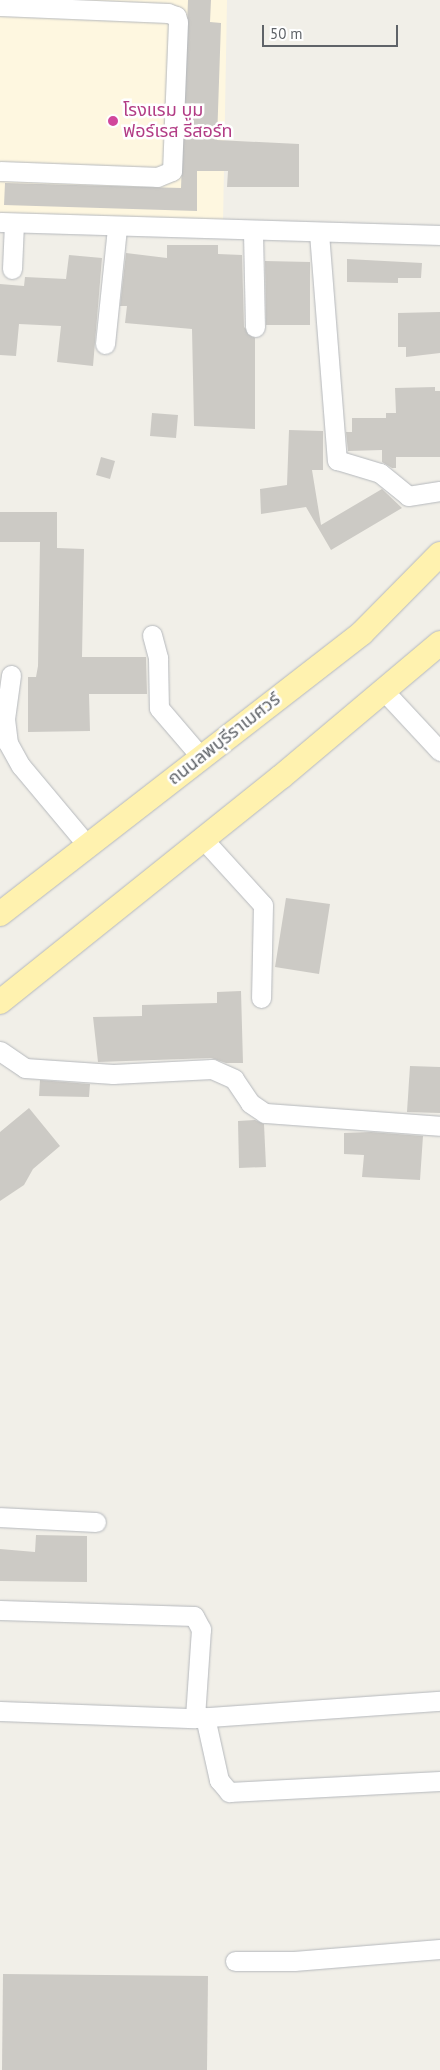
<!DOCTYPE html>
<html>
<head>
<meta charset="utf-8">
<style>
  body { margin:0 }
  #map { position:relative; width:440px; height:2070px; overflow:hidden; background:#f1efe8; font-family:"PT Sans","Noto Sans Thai",sans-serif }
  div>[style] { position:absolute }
  .commercial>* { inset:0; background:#fef7e0 }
  .building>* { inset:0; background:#cccac5 }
  .roads { filter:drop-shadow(0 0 1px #b5b8bc) drop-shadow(0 0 1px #b5b8bc) }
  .minor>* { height:19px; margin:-9.5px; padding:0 9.5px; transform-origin:9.5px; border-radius:9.5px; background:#fff }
  .major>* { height:24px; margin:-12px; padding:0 12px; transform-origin:12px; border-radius:12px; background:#fff2af }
  .dots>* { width:14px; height:14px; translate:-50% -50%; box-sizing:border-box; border:2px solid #fff; border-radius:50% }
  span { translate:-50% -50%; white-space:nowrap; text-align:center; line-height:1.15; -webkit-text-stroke:5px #fff; paint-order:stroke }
  .hotel-label { font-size:18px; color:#b23c85 }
  .left { translate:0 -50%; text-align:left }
  .street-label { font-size:18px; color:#5f6368 }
  .scale { position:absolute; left:262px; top:25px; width:136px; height:22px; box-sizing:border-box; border:2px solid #5f6368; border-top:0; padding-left:6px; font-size:15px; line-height:18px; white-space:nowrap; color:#5f6368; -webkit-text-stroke:4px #fff; paint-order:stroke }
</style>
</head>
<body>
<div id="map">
  <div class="commercial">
    <div style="clip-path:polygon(0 0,227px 0,223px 223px,0 215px)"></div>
  </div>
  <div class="building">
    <div style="clip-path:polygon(188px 0,211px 0,210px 22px,221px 23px,217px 140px,299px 144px,299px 187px,227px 187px,228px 171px,197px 171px,197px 211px,4px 205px,5px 183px,181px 188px)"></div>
    <div style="clip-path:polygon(167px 245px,218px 245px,218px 254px,242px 255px,244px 327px,255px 338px,255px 429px,194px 426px,192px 329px,125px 323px,127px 306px,120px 306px,126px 253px,167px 258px)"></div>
    <div style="clip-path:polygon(69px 255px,102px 258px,93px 366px,57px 362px,61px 326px,19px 324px,16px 356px,0 355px,0 284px,24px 286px,25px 277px,66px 279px)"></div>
    <div style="clip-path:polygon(347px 259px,422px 263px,421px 278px,398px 278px,398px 283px,347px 282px)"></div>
    <div style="clip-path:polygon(265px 261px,310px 262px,310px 325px,266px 325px)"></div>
    <div style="clip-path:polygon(440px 312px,440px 353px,406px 357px,406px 347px,398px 347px,398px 313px)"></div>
    <div style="clip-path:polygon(435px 387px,435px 391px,440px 391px,440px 457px,396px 457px,396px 468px,392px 468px,382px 462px,382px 450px,348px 451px,346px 432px,352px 432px,352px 418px,386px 418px,386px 413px,396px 413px,395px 388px)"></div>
    <div style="clip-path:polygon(152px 413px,178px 415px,176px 438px,150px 436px)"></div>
    <div style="clip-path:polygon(289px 430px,323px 431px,323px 470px,312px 470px,321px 525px,382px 489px,402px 508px,331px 550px,306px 507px,261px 514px,260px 489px,287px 485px)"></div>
    <div style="clip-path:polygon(101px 457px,115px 461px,110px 479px,96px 475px)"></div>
    <div style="clip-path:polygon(0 512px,57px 512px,57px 548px,84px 549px,82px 657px,146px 657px,147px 694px,89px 694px,90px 731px,28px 732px,28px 677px,36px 677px,38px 666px,40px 542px,0 542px)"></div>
    <div style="clip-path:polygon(286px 898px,330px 904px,319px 974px,275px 967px)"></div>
    <div style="clip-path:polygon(241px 991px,243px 1063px,226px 1063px,211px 1058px,98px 1062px,93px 1017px,142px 1016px,142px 1005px,217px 1003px,217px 992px)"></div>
    <div style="clip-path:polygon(410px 1066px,440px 1067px,440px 1113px,407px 1112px)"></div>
    <div style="clip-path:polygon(40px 1080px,90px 1084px,89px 1097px,39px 1096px)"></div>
    <div style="clip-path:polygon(29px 1108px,60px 1146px,33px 1169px,24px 1185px,0 1201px,0 1132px)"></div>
    <div style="clip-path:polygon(255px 1120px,264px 1124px,266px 1167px,239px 1168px,238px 1121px)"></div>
    <div style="clip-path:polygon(371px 1132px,423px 1136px,420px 1180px,362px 1177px,364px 1155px,344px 1154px,344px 1133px)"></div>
    <div style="clip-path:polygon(36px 1535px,87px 1536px,87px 1582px,0 1581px,0 1549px,35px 1552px)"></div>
    <div style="clip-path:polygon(3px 1974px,208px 1976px,207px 2070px,2px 2070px)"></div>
  </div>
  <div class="roads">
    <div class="minor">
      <div style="left:0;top:6px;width:168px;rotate:2.4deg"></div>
      <div style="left:168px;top:13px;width:9px;rotate:21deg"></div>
      <div style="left:176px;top:16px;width:6px;rotate:72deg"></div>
      <div style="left:178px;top:22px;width:149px;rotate:92.3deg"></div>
      <div style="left:172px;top:171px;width:16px;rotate:158deg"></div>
      <div style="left:157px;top:177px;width:157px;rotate:-177.8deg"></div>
      <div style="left:0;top:222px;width:440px;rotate:1.7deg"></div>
      <div style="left:253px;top:232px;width:95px;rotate:88.8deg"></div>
      <div style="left:319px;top:233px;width:228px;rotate:85.5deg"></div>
      <div style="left:337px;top:460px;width:45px;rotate:16.8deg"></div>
      <div style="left:380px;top:473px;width:36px;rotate:39deg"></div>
      <div style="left:408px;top:496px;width:32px;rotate:-9deg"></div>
      <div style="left:12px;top:269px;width:46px;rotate:-87.5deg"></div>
      <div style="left:105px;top:344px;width:118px;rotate:-84.1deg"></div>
      <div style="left:152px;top:635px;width:24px;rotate:75deg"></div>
      <div style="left:158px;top:658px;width:50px;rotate:88.9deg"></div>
      <div style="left:159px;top:708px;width:65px;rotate:49.4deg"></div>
      <div style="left:11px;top:675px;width:44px;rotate:97.8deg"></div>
      <div style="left:5px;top:719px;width:24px;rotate:83deg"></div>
      <div style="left:8px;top:743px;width:26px;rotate:61deg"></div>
      <div style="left:21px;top:766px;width:103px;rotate:50.1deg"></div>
      <div style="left:384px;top:691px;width:82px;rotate:47deg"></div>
      <div style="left:203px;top:839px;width:89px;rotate:47.7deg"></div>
      <div style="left:263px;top:905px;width:93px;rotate:91.2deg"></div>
      <div style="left:0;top:1051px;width:30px;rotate:34deg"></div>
      <div style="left:25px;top:1068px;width:88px;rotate:3.9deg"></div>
      <div style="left:113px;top:1074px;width:99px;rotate:-2.9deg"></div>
      <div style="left:212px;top:1069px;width:24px;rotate:24deg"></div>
      <div style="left:234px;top:1079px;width:29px;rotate:56deg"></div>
      <div style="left:250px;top:1103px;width:18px;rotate:34deg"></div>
      <div style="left:265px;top:1113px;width:175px;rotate:4.2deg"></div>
      <div style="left:0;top:1517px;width:96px;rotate:3deg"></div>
      <div style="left:0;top:1610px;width:194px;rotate:1.8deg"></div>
      <div style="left:194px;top:1616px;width:15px;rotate:62deg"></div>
      <div style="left:201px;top:1629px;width:89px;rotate:93.9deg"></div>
      <div style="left:195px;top:1718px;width:246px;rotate:-4deg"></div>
      <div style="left:0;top:1711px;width:195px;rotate:2.1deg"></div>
      <div style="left:205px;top:1717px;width:65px;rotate:77.5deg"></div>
      <div style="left:219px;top:1780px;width:16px;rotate:50deg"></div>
      <div style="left:229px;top:1792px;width:211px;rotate:-3deg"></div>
      <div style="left:235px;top:1961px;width:59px"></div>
      <div style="left:294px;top:1961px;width:146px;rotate:-4.7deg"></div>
    </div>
    <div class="major">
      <div style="left:0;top:914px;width:458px;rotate:-37.8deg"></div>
      <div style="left:362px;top:633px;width:111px;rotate:-45.4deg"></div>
      <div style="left:0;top:1002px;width:360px;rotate:-38.7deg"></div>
      <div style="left:281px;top:777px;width:208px;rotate:-40.1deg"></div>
    </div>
  </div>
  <div class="dots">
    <div style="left:113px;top:121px;background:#d1479c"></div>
  </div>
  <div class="hotel-label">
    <span class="left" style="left:123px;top:121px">โรงแรม บูม<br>ฟอร์เรส รีสอร์ท</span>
  </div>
  <div class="street-label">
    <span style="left:224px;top:739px;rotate:-38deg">ถนนลพบุรีราเมศวร์</span>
  </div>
  <div class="scale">50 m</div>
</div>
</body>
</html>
